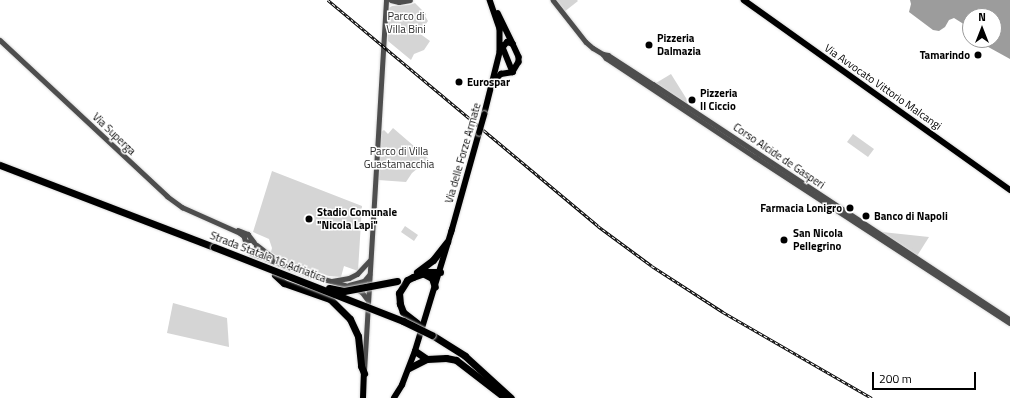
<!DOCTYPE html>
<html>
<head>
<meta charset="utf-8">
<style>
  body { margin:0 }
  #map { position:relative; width:1010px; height:398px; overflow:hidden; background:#fff; font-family:"Titillium Web",sans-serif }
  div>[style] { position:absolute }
  .green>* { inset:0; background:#d5d5d5 }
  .water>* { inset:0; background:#9c9c9c }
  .roads { filter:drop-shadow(0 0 1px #dbdbdb) drop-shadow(0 0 1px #dbdbdb) }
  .minor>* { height:4.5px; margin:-2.25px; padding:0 2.25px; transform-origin:2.25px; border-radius:2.25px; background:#4e4e4e }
  .minor>.ring { margin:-2.25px; padding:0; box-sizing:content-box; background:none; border:4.5px solid #4e4e4e; border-radius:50% }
  .major>* { height:5.5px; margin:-2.75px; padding:0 2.75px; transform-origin:2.75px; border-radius:2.75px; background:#000 }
  .highway>* { height:7px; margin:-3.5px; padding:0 3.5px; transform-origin:3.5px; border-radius:3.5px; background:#000 }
  .rail>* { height:2.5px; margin-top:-1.25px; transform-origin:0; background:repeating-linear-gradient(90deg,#fff 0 3px,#000 0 6px); box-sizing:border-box; border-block:1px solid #000 }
  .bridges { filter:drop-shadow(0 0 1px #dbdbdb) drop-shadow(0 0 1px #dbdbdb) }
  .major-bridge>* { height:5.5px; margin:-2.75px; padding:0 2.75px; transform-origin:2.75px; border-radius:2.75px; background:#000 }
  .highway-bridge>* { height:7px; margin:-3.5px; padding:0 3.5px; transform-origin:3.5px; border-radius:3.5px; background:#000 }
  .dots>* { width:11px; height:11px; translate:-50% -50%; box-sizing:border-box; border:2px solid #fff; border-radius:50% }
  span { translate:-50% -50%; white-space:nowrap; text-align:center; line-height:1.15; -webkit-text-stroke:3px #fff; paint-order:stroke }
  .park-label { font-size:11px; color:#2c2c2c }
  .poi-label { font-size:11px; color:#000; font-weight:700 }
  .left { translate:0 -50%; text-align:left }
  .right { translate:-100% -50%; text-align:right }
  .street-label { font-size:11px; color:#000 }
  .north { position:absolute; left:962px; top:8px; width:40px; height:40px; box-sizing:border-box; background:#fff; border:1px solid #999; border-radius:50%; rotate:0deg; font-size:11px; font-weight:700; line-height:16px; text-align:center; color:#000 }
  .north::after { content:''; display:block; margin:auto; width:14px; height:18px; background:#000; clip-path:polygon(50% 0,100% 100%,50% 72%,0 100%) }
  .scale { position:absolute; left:872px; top:372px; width:104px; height:18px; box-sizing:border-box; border:2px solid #000; border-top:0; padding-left:5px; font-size:12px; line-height:14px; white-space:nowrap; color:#000; -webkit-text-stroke:3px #fff; paint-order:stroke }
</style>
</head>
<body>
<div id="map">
  <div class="green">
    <div style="clip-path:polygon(555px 0,577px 0,578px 1px,564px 12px)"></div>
    <div style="clip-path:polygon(415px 3px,426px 14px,425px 16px,428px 21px,419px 33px,430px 41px,424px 50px,414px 54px,411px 60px,388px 41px,388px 19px,391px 17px,389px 8px,392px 6px,409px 5px)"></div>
    <div style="clip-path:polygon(671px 74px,691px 106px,691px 107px,656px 83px)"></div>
    <div style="clip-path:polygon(393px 128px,429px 159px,412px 173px,406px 182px,378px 180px,381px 132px,384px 130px,388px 134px)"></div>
    <div style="clip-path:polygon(853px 134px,874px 149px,868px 157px,847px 142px)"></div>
    <div style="clip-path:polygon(272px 171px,362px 206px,358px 271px,344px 266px,341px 277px,329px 276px,293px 266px,271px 252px,272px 248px,269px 239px,253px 232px)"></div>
    <div style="clip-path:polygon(405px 226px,418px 235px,414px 241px,401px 232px)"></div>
    <div style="clip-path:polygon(882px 232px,929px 237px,917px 256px,880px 233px)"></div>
    <div style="clip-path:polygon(173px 303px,227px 318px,229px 347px,167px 333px)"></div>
  </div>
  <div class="water">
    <div style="clip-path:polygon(910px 0,1010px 0,1010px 59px,981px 43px,979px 40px,994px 40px,994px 16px,970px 16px,970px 28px,954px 18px,949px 20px,945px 27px,939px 31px,933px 30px,909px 12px,911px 4px)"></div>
  </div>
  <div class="roads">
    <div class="minor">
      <div style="left:391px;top:0;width:8px;rotate:14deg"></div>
      <div style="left:399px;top:2px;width:11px;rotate:-10deg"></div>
      <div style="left:553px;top:0;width:53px;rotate:51.8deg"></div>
      <div style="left:586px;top:42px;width:9px;rotate:41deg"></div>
      <div style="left:593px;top:48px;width:12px;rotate:31deg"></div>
      <div style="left:603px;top:54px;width:5px;rotate:11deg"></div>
      <div style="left:608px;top:55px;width:54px;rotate:32.8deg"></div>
      <div style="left:653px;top:84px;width:427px;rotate:33.4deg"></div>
      <div style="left:0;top:40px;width:229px;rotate:43deg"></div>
      <div style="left:167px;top:196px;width:19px;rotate:36deg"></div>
      <div style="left:182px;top:207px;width:64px;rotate:24.1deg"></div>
      <div style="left:240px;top:233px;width:5px;rotate:37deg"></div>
      <div style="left:244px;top:236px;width:7px;rotate:74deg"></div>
      <div style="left:603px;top:54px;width:5px;rotate:53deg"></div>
      <div style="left:606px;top:58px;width:179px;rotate:33.6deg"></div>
      <div style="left:755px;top:157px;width:304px;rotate:33.1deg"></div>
      <div style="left:238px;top:230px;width:11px;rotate:22deg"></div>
      <div style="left:248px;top:234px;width:10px;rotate:53deg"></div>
      <div class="ring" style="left:245px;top:241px;width:7.5px;height:7.5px"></div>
      <div style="left:257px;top:245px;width:24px;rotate:38deg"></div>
      <div style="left:251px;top:253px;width:63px;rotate:20.4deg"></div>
      <div style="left:310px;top:275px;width:47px;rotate:16.1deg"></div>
      <div style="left:355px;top:288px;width:8px;rotate:30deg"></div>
      <div style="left:362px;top:292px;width:9px;rotate:54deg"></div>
      <div style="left:332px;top:281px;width:17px;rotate:-10deg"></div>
      <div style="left:349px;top:278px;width:9px;rotate:-27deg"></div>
      <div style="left:357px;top:274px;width:18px;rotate:-47deg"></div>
      <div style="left:349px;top:285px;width:16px;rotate:-15deg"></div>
      <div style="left:364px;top:281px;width:8px;rotate:-50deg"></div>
      <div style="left:364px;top:371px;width:372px;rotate:-86.6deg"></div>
    </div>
    <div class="major">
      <div style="left:490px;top:0;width:31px;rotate:71deg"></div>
      <div style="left:500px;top:29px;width:22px;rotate:90deg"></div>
      <div style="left:744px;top:0;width:327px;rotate:35.5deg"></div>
      <div style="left:498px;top:13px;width:34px;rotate:64deg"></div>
      <div style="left:502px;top:45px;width:29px;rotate:68deg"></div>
      <div style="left:503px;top:47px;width:6px;rotate:-51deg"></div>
      <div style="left:507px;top:42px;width:6px;rotate:18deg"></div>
      <div style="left:513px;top:44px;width:14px;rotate:65deg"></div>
      <div style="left:519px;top:57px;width:5px;rotate:90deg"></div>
      <div style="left:519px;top:62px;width:12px;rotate:121deg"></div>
      <div style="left:494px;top:81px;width:10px;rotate:-45deg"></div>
      <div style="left:501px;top:74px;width:12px;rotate:-9deg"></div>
      <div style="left:484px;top:115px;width:66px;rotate:-76deg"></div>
      <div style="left:500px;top:51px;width:5px;rotate:-53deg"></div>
      <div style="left:451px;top:233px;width:104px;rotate:-74.4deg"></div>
      <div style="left:363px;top:398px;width:25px;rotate:-88deg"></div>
      <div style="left:394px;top:398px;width:15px;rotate:-58deg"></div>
      <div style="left:402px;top:385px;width:36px;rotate:-69deg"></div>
      <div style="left:415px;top:351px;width:127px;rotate:-73.1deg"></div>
    </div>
    <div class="highway">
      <div style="left:0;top:165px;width:229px;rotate:21deg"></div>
      <div style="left:417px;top:272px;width:20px;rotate:-37deg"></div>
      <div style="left:433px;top:260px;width:23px;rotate:-52deg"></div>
      <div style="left:424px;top:274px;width:9px;rotate:27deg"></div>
      <div style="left:432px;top:278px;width:9px;rotate:72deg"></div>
      <div style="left:275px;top:275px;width:12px;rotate:42deg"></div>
      <div style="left:284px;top:283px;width:49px;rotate:19.2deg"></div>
      <div style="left:330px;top:299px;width:28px;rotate:45deg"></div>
      <div style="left:350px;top:319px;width:19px;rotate:65deg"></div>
      <div style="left:358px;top:336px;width:30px;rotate:84deg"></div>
      <div style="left:361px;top:366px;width:8px;rotate:67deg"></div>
      <div style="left:417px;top:323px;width:18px;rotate:-142deg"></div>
      <div style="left:403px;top:312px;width:9px;rotate:-111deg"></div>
      <div style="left:400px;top:304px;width:11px;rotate:-95deg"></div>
      <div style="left:399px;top:293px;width:15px;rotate:-58deg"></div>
      <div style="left:407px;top:280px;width:7px;rotate:-27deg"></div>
      <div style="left:413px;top:277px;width:15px;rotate:-20deg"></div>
      <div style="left:427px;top:272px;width:13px"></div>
      <div style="left:432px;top:335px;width:39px;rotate:32deg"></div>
      <div style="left:465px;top:356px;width:62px;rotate:42.4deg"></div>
      <div style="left:415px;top:351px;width:14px;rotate:34deg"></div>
      <div style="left:409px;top:368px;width:20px;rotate:-27deg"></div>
      <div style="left:427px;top:359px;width:19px;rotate:-3deg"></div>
      <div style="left:446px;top:358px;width:10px;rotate:11deg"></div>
      <div style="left:456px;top:360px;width:61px;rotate:37.6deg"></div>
    </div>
  </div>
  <div class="rail">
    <div style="left:328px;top:0;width:352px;rotate:39.9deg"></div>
    <div style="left:598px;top:226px;width:67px;rotate:36.5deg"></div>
    <div style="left:652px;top:266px;width:85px;rotate:32.9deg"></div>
    <div style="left:723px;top:312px;width:172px;rotate:30deg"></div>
  </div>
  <div class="bridges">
    <div class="major-bridge">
      <div style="left:479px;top:133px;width:19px;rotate:-74deg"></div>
    </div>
    <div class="highway-bridge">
      <div style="left:214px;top:247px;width:203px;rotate:21.4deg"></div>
      <div style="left:403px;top:321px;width:32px;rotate:26deg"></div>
      <div style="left:329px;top:288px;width:15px;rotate:11deg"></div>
      <div style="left:344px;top:291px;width:54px;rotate:-10.7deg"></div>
    </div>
  </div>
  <div class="dots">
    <div style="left:649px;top:45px;background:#000"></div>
    <div style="left:978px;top:55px;background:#000"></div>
    <div style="left:459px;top:82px;background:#000"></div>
    <div style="left:692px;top:100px;background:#000"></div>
    <div style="left:850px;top:208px;background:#000"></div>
    <div style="left:866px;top:216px;background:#000"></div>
    <div style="left:309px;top:219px;background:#000"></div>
    <div style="left:784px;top:240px;background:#000"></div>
  </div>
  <div class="park-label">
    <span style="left:406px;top:23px">Parco di<br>Villa Bini</span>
    <span style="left:399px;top:158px">Parco di Villa<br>Guastamacchia</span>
  </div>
  <div class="poi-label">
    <span class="left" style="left:657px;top:45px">Pizzeria<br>Dalmazia</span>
    <span class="right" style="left:970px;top:55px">Tamarindo</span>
    <span class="left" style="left:467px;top:82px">Eurospar</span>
    <span class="left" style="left:700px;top:100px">Pizzeria<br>Il Ciccio</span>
    <span class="right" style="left:842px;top:208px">Farmacia Lonigro</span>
    <span class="left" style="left:317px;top:219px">Stadio Comunale<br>"Nicola Lapi"</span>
    <span class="left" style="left:874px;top:216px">Banco di Napoli</span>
    <span class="left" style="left:793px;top:240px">San Nicola<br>Pellegrino</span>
  </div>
  <div class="street-label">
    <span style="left:883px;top:87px;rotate:35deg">Via Avvocato Vittorio Malcangi</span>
    <span style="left:114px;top:134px;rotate:44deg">Via Superga</span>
    <span style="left:463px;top:153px;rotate:-74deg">Via delle Forze Armate</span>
    <span style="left:779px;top:156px;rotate:34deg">Corso Alcide de Gasperi</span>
    <span style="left:268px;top:257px;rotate:21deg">Strada Statale 16 Adriatica</span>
  </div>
  <div class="north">N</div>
  <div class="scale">200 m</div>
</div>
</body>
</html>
